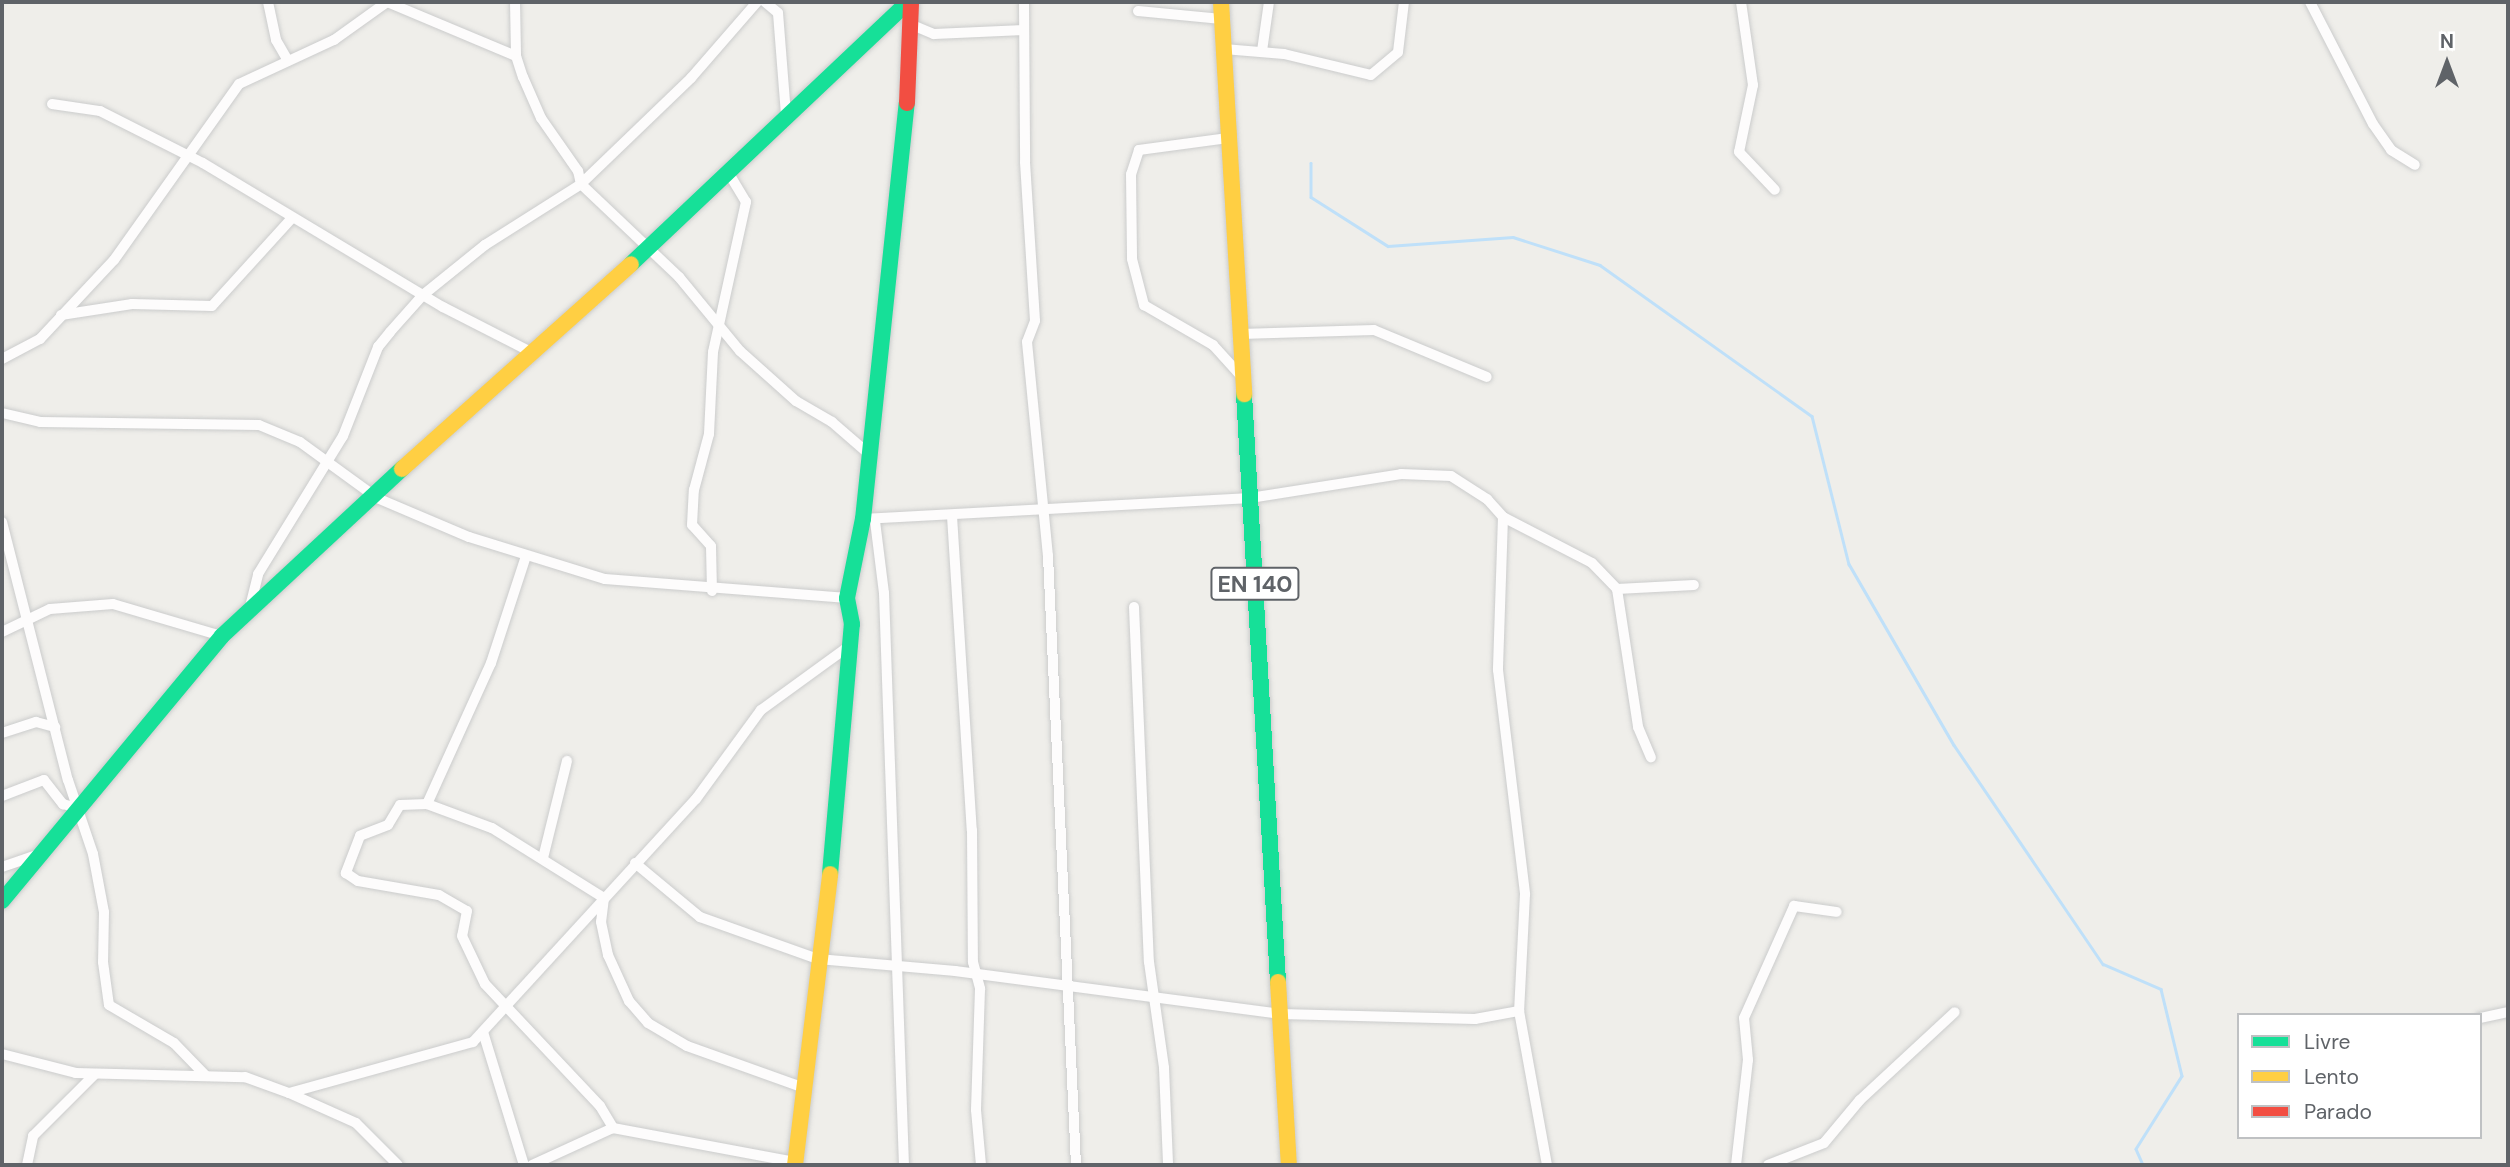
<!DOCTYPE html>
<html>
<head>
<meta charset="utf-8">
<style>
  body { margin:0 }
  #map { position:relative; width:2510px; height:1167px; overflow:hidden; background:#efeeea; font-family:"DM Sans",sans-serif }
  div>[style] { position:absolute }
  .stream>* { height:2.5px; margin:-1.25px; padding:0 1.25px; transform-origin:1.25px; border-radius:1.25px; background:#bfe0f9 }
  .roads { filter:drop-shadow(0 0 2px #cbcccc) drop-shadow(0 0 2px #cbcccc) }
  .street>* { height:10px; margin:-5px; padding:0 5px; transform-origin:5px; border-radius:5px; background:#fdfcfc }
  .fast>* { height:16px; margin:-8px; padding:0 8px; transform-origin:8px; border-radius:8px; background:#16e098 }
  .slow>* { height:16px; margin:-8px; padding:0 8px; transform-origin:8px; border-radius:8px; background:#ffcf43 }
  .jam>* { height:16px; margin:-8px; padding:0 8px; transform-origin:8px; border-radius:8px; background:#f24e42 }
  span { translate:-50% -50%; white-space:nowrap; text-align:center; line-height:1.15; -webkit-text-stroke:5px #fff; paint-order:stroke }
  .shield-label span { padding:2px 5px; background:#fff; border:2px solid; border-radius:5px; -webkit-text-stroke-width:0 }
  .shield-label { font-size:23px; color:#5f6368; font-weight:700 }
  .frame { position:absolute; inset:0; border:4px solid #5f6368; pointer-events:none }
  .legend { position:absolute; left:2237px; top:1013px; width:245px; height:126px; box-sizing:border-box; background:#fff; border:2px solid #bfc1c3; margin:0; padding:9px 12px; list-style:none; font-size:21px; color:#5f6368 }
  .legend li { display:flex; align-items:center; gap:14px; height:35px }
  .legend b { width:35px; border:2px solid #bfc1c3 }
  .north { position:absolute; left:2412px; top:28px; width:70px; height:70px; -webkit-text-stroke:5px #fff; paint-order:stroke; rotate:0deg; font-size:19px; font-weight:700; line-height:28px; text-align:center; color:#5f6368 }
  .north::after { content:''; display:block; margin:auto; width:24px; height:32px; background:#5f6368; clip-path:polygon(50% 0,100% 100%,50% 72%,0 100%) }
</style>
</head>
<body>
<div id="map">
  <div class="stream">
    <div style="left:1311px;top:163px;width:34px;rotate:90deg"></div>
    <div style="left:1311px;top:197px;width:91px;rotate:32.5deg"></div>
    <div style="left:1388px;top:246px;width:125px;rotate:-4.1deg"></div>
    <div style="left:1513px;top:237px;width:91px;rotate:17.8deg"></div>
    <div style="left:1600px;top:265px;width:260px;rotate:35.5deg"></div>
    <div style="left:1812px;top:416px;width:153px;rotate:76deg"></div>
    <div style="left:1849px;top:564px;width:209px;rotate:59.9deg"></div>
    <div style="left:1954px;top:745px;width:265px;rotate:55.8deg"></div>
    <div style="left:2103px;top:964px;width:63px;rotate:23.3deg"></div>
    <div style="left:2161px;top:989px;width:89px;rotate:76.4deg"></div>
    <div style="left:2182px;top:1076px;width:86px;rotate:122.2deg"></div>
    <div style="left:2136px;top:1149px;width:17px;rotate:66deg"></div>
  </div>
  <div class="roads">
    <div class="street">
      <div style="left:268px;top:2px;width:39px;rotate:78deg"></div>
      <div style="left:276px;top:40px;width:24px;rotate:60deg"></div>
      <div style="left:515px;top:2px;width:54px;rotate:88.9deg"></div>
      <div style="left:516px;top:56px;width:22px;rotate:72deg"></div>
      <div style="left:523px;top:77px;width:45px;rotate:66.3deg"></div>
      <div style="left:541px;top:118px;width:65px;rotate:55.1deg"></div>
      <div style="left:578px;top:171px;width:13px;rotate:77deg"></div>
      <div style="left:581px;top:184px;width:135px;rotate:43.5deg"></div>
      <div style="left:679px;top:277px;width:96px;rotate:50.5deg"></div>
      <div style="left:740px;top:351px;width:75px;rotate:41.8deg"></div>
      <div style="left:796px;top:401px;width:42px;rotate:30.3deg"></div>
      <div style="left:832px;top:422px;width:49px;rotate:40.9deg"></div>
      <div style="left:765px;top:2px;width:17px;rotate:40deg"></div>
      <div style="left:778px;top:13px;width:102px;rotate:85.5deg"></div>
      <div style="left:1024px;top:2px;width:160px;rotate:89.6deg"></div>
      <div style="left:1025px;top:162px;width:159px;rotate:86.4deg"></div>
      <div style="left:1035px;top:321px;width:22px;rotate:111deg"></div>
      <div style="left:1027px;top:342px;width:215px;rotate:84.4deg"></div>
      <div style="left:1048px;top:556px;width:610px;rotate:87.37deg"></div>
      <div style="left:1741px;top:2px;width:84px;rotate:81.8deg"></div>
      <div style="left:1753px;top:85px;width:68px;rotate:101.8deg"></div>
      <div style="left:1739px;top:152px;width:52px;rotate:46.5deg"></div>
      <div style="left:2310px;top:2px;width:137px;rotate:62.7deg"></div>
      <div style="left:2373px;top:124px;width:32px;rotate:55deg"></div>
      <div style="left:2391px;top:150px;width:28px;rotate:32deg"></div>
      <div style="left:1138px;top:11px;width:84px;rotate:5.4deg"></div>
      <div style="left:910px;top:24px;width:26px;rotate:23deg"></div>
      <div style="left:934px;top:34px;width:90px;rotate:-2.5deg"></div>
      <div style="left:1224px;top:49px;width:60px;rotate:4.8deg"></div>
      <div style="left:1284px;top:54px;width:89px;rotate:13.6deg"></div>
      <div style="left:1371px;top:75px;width:35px;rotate:-40deg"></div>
      <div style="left:1398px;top:52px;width:50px;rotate:-83.2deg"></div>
      <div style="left:1262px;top:51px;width:49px;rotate:-81.9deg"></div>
      <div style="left:52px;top:104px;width:49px;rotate:8.3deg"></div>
      <div style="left:100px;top:111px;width:115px;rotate:26.8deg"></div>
      <div style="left:203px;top:163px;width:280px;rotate:31deg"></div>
      <div style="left:443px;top:307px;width:99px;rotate:27.1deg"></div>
      <div style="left:1228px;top:138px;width:90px;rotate:172.3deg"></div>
      <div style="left:1139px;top:150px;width:25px;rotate:108deg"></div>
      <div style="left:1131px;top:174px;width:85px;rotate:89.3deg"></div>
      <div style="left:1132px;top:259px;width:48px;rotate:75.4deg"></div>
      <div style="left:1144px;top:305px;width:80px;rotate:30.1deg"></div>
      <div style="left:1213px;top:345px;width:43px;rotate:47.8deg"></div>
      <div style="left:61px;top:315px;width:72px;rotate:-8.8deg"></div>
      <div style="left:132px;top:304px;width:80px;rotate:1.4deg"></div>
      <div style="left:212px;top:306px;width:119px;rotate:-47.7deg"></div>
      <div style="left:1240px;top:334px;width:134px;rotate:-1.7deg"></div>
      <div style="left:1374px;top:330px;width:122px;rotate:22.6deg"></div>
      <div style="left:2px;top:359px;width:43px;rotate:-27.8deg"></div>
      <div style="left:40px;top:339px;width:108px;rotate:-46.9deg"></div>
      <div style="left:114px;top:260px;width:216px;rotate:-54.6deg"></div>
      <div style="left:239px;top:84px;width:105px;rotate:-24.9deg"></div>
      <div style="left:334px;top:40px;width:65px;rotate:-35.6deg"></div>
      <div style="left:387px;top:2px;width:140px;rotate:22.7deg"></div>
      <div style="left:2px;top:413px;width:39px;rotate:13deg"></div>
      <div style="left:40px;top:422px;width:219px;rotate:0.8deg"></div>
      <div style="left:259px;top:425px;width:44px;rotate:22.5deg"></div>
      <div style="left:300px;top:442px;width:95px;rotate:36deg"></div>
      <div style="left:377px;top:498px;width:100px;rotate:23deg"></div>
      <div style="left:469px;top:537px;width:142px;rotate:17.2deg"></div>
      <div style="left:605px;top:579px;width:243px;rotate:4.5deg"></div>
      <div style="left:952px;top:516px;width:315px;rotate:86.4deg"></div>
      <div style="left:972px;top:830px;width:132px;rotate:89.6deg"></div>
      <div style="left:973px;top:962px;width:28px;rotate:75deg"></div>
      <div style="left:980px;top:989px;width:121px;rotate:91.9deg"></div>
      <div style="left:976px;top:1110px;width:55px;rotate:84.8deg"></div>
      <div style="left:1503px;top:517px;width:153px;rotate:91.9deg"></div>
      <div style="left:1498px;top:670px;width:226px;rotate:83.1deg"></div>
      <div style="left:1525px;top:894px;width:117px;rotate:92.9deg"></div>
      <div style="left:1519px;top:1011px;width:157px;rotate:79.7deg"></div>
      <div style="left:863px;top:519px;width:388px;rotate:-3.1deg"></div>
      <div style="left:1250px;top:498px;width:153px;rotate:-9deg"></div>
      <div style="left:1401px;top:474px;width:50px;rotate:2.3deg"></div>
      <div style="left:1451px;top:476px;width:43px;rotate:32.6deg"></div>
      <div style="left:1487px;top:499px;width:24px;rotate:48deg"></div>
      <div style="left:1503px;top:517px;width:100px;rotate:27.3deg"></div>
      <div style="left:1592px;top:563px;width:36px;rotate:46deg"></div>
      <div style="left:1617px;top:589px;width:140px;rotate:81.3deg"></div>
      <div style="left:1638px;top:727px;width:33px;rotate:67deg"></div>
      <div style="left:875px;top:521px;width:73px;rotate:82.9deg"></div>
      <div style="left:884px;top:593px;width:572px;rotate:88deg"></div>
      <div style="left:2px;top:522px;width:266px;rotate:75.7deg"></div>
      <div style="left:68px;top:780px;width:78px;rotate:71.3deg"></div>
      <div style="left:93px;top:854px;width:59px;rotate:79.3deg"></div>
      <div style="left:104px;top:912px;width:50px;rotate:91.1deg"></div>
      <div style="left:103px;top:962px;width:43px;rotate:82.1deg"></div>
      <div style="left:109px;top:1005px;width:75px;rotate:30.3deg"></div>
      <div style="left:174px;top:1043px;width:46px;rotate:45.9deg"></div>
      <div style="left:526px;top:556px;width:113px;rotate:108.1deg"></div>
      <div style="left:491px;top:663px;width:155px;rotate:114.4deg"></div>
      <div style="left:427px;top:804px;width:69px;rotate:20.3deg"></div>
      <div style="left:492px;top:828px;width:132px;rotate:32deg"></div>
      <div style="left:604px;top:898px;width:24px;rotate:97deg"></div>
      <div style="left:601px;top:922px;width:34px;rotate:78deg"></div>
      <div style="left:608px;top:955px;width:51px;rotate:65.5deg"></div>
      <div style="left:629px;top:1001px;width:29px;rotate:49deg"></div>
      <div style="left:648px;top:1023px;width:45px;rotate:30.5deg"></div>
      <div style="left:687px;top:1046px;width:124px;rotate:19.7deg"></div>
      <div style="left:1617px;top:589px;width:77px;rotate:-3deg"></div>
      <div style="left:712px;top:591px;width:45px;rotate:-91.3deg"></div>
      <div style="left:711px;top:546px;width:28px;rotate:-132deg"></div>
      <div style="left:692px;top:525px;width:35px;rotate:-87deg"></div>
      <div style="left:694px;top:490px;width:58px;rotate:-75deg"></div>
      <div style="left:709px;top:434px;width:82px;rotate:-87.2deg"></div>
      <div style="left:713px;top:352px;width:154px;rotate:-77.6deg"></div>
      <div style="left:746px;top:202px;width:31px;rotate:-121deg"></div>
      <div style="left:250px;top:607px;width:34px;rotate:-76deg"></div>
      <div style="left:258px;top:574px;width:162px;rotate:-58.4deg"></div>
      <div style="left:343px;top:436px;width:96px;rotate:-68.5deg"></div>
      <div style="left:378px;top:347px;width:19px;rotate:-51deg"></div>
      <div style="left:390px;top:332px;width:50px;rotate:-48.3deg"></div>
      <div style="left:423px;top:295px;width:80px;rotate:-38.9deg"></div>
      <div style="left:485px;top:245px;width:114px;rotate:-32.4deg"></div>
      <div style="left:581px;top:184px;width:153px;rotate:-43.9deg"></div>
      <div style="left:691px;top:78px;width:101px;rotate:-49deg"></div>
      <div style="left:1134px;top:607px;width:355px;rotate:87.6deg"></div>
      <div style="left:1149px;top:962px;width:107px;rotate:81.9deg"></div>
      <div style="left:1164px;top:1068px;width:97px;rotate:87.6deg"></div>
      <div style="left:2px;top:632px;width:53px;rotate:-25.6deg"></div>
      <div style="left:50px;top:609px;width:63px;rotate:-4.5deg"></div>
      <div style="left:113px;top:604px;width:114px;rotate:16.4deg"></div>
      <div style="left:2px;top:733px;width:36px;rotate:-18deg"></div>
      <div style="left:36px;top:722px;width:20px;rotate:15deg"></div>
      <div style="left:2px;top:796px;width:45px;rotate:-20.9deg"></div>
      <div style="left:44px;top:780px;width:31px;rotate:52deg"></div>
      <div style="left:63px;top:804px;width:19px;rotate:16deg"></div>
      <div style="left:427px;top:804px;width:27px;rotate:178deg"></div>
      <div style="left:400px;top:805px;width:23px;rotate:121deg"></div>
      <div style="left:388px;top:825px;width:30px;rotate:159deg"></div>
      <div style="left:360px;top:836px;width:40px;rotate:111deg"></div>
      <div style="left:346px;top:873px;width:14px;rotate:34deg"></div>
      <div style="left:358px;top:881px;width:82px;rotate:9.8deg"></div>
      <div style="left:439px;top:895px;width:32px;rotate:30deg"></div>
      <div style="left:467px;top:911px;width:25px;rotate:101deg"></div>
      <div style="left:462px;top:936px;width:53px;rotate:64.4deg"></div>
      <div style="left:485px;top:984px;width:168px;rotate:46.7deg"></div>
      <div style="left:600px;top:1106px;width:26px;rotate:59deg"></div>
      <div style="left:613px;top:1128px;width:185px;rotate:10.6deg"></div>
      <div style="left:543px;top:858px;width:100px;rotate:-76.1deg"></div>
      <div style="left:635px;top:863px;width:85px;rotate:39.7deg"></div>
      <div style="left:700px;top:917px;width:125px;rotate:19.6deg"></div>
      <div style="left:818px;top:959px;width:138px;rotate:5deg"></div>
      <div style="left:955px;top:971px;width:329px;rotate:7.5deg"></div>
      <div style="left:1281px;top:1014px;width:194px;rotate:1.5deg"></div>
      <div style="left:1475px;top:1019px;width:45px;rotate:-10.3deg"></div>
      <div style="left:2px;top:867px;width:39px;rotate:-19deg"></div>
      <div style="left:2480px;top:1018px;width:29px;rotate:-12deg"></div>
      <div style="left:483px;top:1032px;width:139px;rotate:72.9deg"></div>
      <div style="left:2px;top:1054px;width:76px;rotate:14.4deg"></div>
      <div style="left:76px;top:1073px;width:169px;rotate:1.4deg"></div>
      <div style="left:245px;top:1077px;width:47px;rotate:20deg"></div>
      <div style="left:289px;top:1093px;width:191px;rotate:-15.5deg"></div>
      <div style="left:473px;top:1042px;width:330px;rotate:-47.5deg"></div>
      <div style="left:696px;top:799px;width:110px;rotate:-53.9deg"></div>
      <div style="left:761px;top:710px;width:109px;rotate:-36deg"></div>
      <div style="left:289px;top:1093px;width:73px;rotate:24.1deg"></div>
      <div style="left:356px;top:1123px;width:59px;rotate:45deg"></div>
      <div style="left:27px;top:1165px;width:30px;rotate:-78deg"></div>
      <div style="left:33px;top:1136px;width:86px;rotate:-45deg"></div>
      <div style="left:532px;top:1165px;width:89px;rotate:-24.6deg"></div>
      <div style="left:1736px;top:1165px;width:106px;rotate:-83.5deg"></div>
      <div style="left:1748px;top:1060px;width:42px;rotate:-95.4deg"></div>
      <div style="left:1744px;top:1018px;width:123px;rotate:-65.9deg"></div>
      <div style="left:1794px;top:906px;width:43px;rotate:7.9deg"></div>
      <div style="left:1768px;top:1165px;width:60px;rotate:-21.4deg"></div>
      <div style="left:1824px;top:1143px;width:56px;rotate:-50.1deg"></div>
      <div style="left:1860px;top:1100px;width:129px;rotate:-42.8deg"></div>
    </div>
    <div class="fast">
      <div style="left:631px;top:264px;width:381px;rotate:-43.4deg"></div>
      <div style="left:1244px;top:394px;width:589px;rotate:86.69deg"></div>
      <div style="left:830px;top:874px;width:251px;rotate:-85deg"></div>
      <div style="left:852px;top:624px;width:26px;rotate:-101deg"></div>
      <div style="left:847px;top:598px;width:81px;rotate:-78.6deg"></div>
      <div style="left:863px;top:519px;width:418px;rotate:-84deg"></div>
      <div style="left:2px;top:901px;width:344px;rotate:-50.3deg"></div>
      <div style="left:222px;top:636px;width:246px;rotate:-42.9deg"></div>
    </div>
    <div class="slow">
      <div style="left:1221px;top:2px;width:393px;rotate:86.6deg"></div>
      <div style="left:402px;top:469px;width:307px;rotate:-41.8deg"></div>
      <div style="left:1278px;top:982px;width:183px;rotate:86.6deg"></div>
      <div style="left:795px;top:1165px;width:293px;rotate:-83.1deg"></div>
    </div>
    <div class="jam">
      <div style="left:907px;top:103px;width:101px;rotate:-87.7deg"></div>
    </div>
  </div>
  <div class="shield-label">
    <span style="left:1255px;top:584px">EN 140</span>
  </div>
  <div class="frame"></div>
  <ul class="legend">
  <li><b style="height:9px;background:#16e098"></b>Livre</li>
  <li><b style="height:9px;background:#ffcf43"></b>Lento</li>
  <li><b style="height:9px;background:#f24e42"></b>Parado</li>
  </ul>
  <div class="north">N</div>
</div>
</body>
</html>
